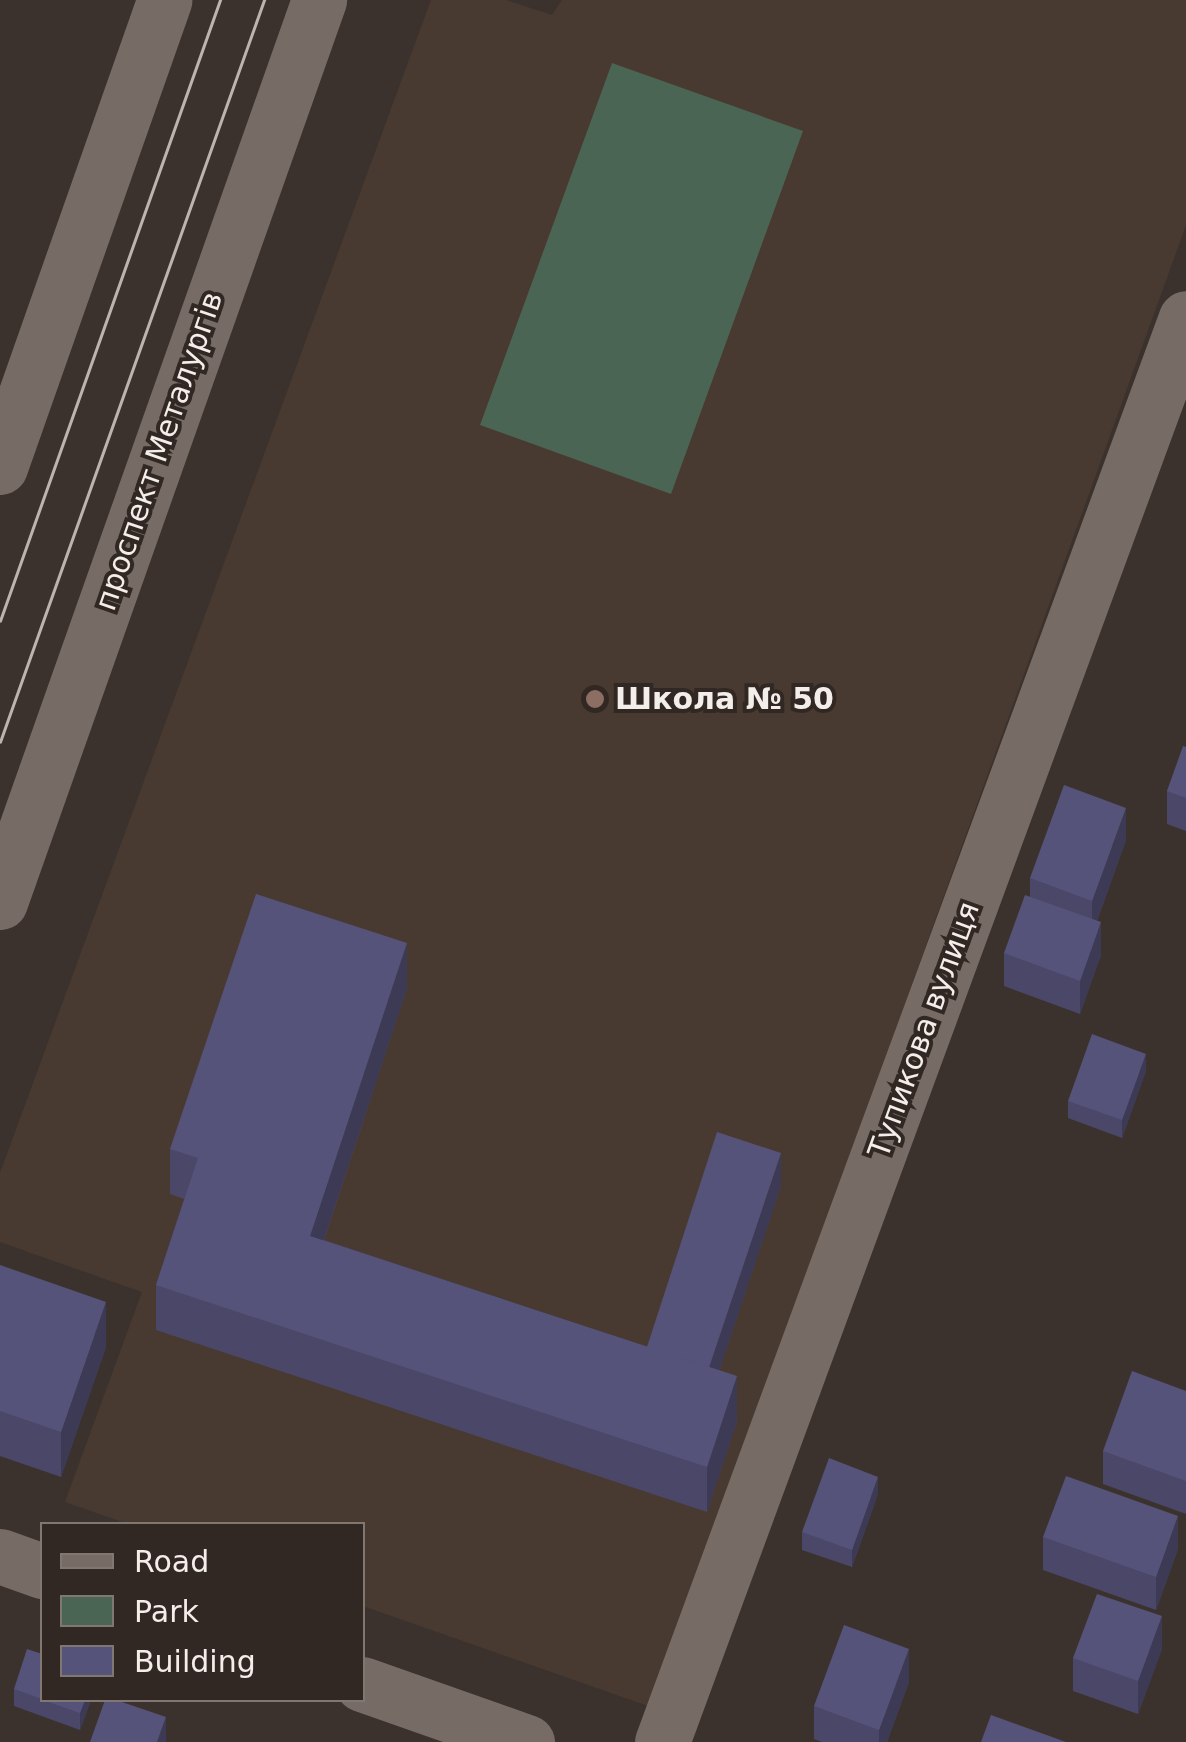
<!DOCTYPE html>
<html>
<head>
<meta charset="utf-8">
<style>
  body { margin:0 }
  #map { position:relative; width:1186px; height:1742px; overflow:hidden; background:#3c322d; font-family:"DejaVu Sans",sans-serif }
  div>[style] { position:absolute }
  .built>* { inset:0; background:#493a31 }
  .green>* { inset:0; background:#4a6553 }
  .minor>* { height:55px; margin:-27.5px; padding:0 27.5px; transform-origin:27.5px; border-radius:27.5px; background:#776c65 }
  .secondary>* { height:55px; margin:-27.5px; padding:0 27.5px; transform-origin:27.5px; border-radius:27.5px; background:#776c65 }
  .tram>* { height:2.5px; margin:-1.25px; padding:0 1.25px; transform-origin:1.25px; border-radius:1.25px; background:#bbb4af }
  .wall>* { inset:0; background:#4a4769 }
  .shaded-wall>* { inset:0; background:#3c3a55 }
  .building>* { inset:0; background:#56537a }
  .dots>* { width:28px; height:28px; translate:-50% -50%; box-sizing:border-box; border:5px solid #322823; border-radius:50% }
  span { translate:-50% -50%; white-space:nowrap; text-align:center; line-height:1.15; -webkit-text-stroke:8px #322823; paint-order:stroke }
  .street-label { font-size:30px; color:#f4eeea }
  .poi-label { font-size:30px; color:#f4eeea; font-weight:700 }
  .left { translate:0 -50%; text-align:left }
  .legend { position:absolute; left:40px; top:1522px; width:325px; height:180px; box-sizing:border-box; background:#322823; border:2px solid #807773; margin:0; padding:12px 18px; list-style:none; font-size:30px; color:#f4eeea }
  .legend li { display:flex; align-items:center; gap:20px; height:50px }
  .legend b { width:50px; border:2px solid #807773 }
</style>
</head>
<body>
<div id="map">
  <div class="built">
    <div style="clip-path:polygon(431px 0,506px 0,552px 15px,562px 0,1186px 0,1186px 225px,651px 1707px,363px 1606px,362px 1524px,128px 1524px,65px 1502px,142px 1292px,0 1242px,0 1173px)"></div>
  </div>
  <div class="green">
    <div style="clip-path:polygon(612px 63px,803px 131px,671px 494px,480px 425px)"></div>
  </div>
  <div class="minor">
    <div style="left:0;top:1556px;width:45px;rotate:19.7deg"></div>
    <div style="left:362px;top:1684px;width:175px;rotate:19.4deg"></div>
    <div style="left:662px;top:1742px;width:1517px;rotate:-69.8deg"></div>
  </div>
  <div class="secondary">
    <div style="left:0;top:467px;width:495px;rotate:-70.6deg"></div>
    <div style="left:0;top:902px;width:957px;rotate:-70.52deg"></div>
  </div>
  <div class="tram">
    <div style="left:0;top:621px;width:659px;rotate:-70.49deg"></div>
    <div style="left:0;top:742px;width:788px;rotate:-70.41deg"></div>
  </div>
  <div class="wall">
    <div style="clip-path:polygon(1186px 747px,1186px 831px,1167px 824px,1167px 791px)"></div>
    <div style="clip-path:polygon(1126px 840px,1097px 921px,1101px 955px,1080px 1014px,1004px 986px,1004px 953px,1030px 897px,1030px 878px)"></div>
    <div style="clip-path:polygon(407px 988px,324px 1240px,647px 1347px,781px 1186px,719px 1371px,737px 1421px,707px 1512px,156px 1330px,156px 1285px,184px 1199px,170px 1194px,170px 1149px)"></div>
    <div style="clip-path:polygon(1146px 1071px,1122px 1138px,1068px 1118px,1068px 1101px)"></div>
    <div style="clip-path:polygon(0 1265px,106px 1347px,61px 1477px,0 1456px)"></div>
    <div style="clip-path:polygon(1186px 1391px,1186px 1514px,1103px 1484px,1103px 1451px)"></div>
    <div style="clip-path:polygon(878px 1494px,852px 1567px,802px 1550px,802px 1532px)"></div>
    <div style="clip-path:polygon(1043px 1537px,1178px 1549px,1156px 1610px,1043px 1570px)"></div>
    <div style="clip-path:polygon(1162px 1649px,1138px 1714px,1073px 1691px,1073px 1658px)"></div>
    <div style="clip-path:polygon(909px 1682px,887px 1742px,822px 1742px,814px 1739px,814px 1706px)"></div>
    <div style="clip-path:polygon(14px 1689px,91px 1700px,80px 1730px,14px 1706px)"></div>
  </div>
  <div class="shaded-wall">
    <div style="clip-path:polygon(1126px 808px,1126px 840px,1092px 934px,1092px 901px)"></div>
    <div style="clip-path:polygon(1101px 922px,1101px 955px,1080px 1014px,1080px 981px)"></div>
    <div style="clip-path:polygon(407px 943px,407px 988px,310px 1281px,310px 1236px)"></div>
    <div style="clip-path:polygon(1146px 1054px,1146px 1071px,1122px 1138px,1122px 1120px)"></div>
    <div style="clip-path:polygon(781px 1153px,781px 1186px,709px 1401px,709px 1368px)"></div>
    <div style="clip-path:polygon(106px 1302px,106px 1347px,61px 1477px,61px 1432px)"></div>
    <div style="clip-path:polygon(737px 1376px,737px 1421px,707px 1512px,707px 1467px)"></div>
    <div style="clip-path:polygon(878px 1477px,878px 1494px,852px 1567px,852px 1550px)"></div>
    <div style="clip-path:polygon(1178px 1516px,1178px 1549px,1156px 1610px,1156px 1577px)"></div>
    <div style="clip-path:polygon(1162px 1616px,1162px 1649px,1138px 1714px,1138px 1681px)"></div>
    <div style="clip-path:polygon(909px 1649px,909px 1682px,887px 1742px,879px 1742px,879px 1730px)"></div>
    <div style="clip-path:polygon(85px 1700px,91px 1700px,80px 1730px,80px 1713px)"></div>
    <div style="clip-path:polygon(166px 1717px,166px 1742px,157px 1742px)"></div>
  </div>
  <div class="building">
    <div style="clip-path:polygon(1183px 746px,1186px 747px,1186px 798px,1167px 791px)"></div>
    <div style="clip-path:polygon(1064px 785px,1126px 808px,1092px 901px,1030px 878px)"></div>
    <div style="clip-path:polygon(256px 894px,407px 943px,310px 1236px,737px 1376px,707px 1467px,156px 1285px,198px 1158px,170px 1149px)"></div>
    <div style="clip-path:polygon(1025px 895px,1101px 922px,1080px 981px,1004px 953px)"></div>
    <div style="clip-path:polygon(1092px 1034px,1146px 1054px,1122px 1120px,1068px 1101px)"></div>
    <div style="clip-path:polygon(717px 1132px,781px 1153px,709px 1367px,647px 1347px)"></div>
    <div style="clip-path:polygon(0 1265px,106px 1302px,61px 1432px,0 1411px)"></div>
    <div style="clip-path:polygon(1132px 1371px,1186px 1391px,1186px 1481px,1103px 1451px)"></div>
    <div style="clip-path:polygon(829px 1458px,878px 1477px,852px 1550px,802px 1532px)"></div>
    <div style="clip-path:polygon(1066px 1476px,1178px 1516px,1156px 1577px,1043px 1537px)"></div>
    <div style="clip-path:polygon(1097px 1594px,1162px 1616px,1138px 1681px,1073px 1658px)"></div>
    <div style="clip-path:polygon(844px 1625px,909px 1649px,879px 1730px,814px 1706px)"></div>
    <div style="clip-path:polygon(27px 1649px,42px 1654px,42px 1699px,14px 1689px)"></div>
    <div style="clip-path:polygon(43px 1700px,85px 1700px,80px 1713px)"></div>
    <div style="clip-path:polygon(105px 1700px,116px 1700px,166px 1717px,157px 1742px,90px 1742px)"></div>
    <div style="clip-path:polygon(991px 1715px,1066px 1742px,981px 1742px)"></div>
  </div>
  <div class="dots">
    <div style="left:595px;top:699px;background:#8d6e63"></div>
  </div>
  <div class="street-label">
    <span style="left:159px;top:451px;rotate:-71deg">проспект Металургів</span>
    <span style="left:924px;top:1030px;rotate:-70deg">Тупикова вулиця</span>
  </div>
  <div class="poi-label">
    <span class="left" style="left:615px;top:699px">Школа № 50</span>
  </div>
  <ul class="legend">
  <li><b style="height:12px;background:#776c65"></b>Road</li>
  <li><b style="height:28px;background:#4a6553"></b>Park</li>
  <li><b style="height:28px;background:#56537a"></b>Building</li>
  </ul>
</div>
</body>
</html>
